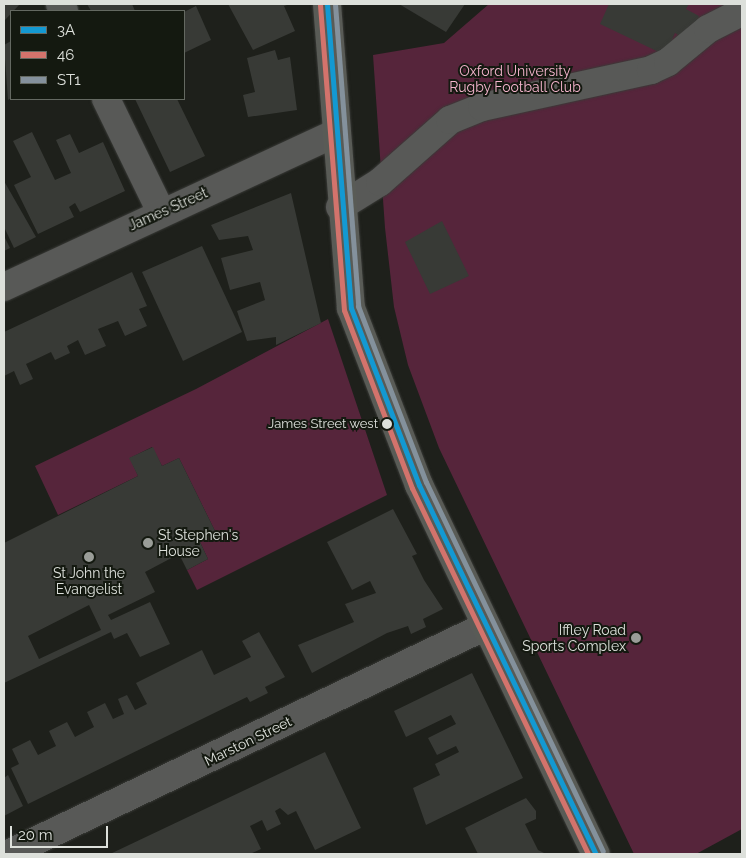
<!DOCTYPE html>
<html>
<head>
<meta charset="utf-8">
<style>
  body { margin:0 }
  #map { position:relative; width:746px; height:858px; overflow:hidden; background:#1e201b; font-family:Raleway,sans-serif }
  div>[style] { position:absolute }
  .green>* { inset:0; background:#56253b }
  .building>* { inset:0; background:#383a36 }
  .roads { filter:drop-shadow(0 0 1px #393a37) drop-shadow(0 0 1px #393a37) }
  .minor>* { height:28px; margin:-14px; padding:0 14px; transform-origin:14px; border-radius:14px; background:#585957 }
  .major>* { height:28px; margin:-14px; padding:0 14px; transform-origin:14px; border-radius:14px; background:#595b56 }
  .bus-1>* { height:5px; margin:-2.5px; padding:0 2.5px; transform-origin:2.5px; border-radius:2.5px; background:#1399d2 }
  .bus-2>* { height:5px; margin:-2.5px; padding:0 2.5px; transform-origin:2.5px; border-radius:2.5px; background:#d3736c }
  .bus-3>* { height:5px; margin:-2.5px; padding:0 2.5px; transform-origin:2.5px; border-radius:2.5px; background:#84919c }
  .dots>* { width:14px; height:14px; translate:-50% -50%; box-sizing:border-box; border:2px solid #141910; border-radius:50% }
  span { translate:-50% -50%; white-space:nowrap; text-align:center; line-height:1.15; -webkit-text-stroke:4px #141910; paint-order:stroke }
  .bus-label { font-size:13px; color:#dde0db }
  .right { translate:-100% -50%; text-align:right }
  .park-label { font-size:14px; color:#f6b5ce }
  .street-label { font-size:14px; color:#dde0db }
  .poi-label { font-size:14px; color:#dde0db }
  .left { translate:0 -50%; text-align:left }
  .frame { position:absolute; inset:0; border:5px solid #dde0db; pointer-events:none }
  .legend { position:absolute; left:10px; top:10px; width:175px; height:90px; box-sizing:border-box; background:#141910; border:1px solid #646961; margin:0; padding:6px 9px; list-style:none; font-size:15px; color:#dde0db }
  .legend li { display:flex; align-items:center; gap:10px; height:25px }
  .legend b { width:25px; border:1px solid #646961 }
  .scale { position:absolute; left:10px; top:826px; width:98px; height:22px; box-sizing:border-box; border:2px solid #dde0db; border-top:0; padding-left:6px; font-size:15px; line-height:18px; white-space:nowrap; color:#dde0db; -webkit-text-stroke:4px #141910; paint-order:stroke }
</style>
</head>
<body>
<div id="map">
  <div class="green">
    <div style="clip-path:polygon(489px 4px,742px 4px,742px 829px,696px 854px,634px 854px,439px 448px,408px 365px,394px 307px,385px 228px,373px 55px,444px 43px)"></div>
    <div style="clip-path:polygon(328px 319px,387px 495px,197px 590px,187px 570px,208px 559px,200px 542px,216px 533px,179px 458px,162px 466px,152px 447px,130px 458px,138px 476px,58px 515px,35px 466px,196px 389px)"></div>
  </div>
  <div class="building">
    <div style="clip-path:polygon(4px 4px,20px 4px,5px 20px)"></div>
    <div style="clip-path:polygon(87px 4px,132px 4px,135px 11px,91px 11px)"></div>
    <div style="clip-path:polygon(228px 4px,290px 4px,284px 6px,295px 31px,253px 50px)"></div>
    <div style="clip-path:polygon(399px 4px,465px 4px,446px 32px)"></div>
    <div style="clip-path:polygon(609px 4px,689px 4px,686px 9px,699px 16px,688px 40px,675px 33px,665px 55px,600px 24px)"></div>
    <div style="clip-path:polygon(196px 6px,211px 40px,184px 53px,184px 12px)"></div>
    <div style="clip-path:polygon(11px 41px,11px 98px,8px 100px,4px 45px)"></div>
    <div style="clip-path:polygon(275px 50px,278px 60px,290px 57px,297px 110px,248px 117px,243px 95px,255px 92px,247px 58px)"></div>
    <div style="clip-path:polygon(135px 99px,177px 99px,205px 156px,170px 172px)"></div>
    <div style="clip-path:polygon(32px 132px,55px 180px,71px 173px,56px 140px,70px 134px,79px 153px,103px 142px,125px 191px,80px 212px,75px 203px,69px 207px,74px 217px,38px 234px,14px 185px,31px 177px,13px 141px)"></div>
    <div style="clip-path:polygon(4px 181px,36px 237px,14px 248px,4px 227px)"></div>
    <div style="clip-path:polygon(291px 193px,321px 323px,276px 345px,276px 337px,247px 341px,237px 311px,265px 300px,260px 282px,230px 290px,221px 258px,253px 250px,248px 236px,219px 240px,211px 225px)"></div>
    <div style="clip-path:polygon(442px 221px,469px 276px,430px 294px,405px 242px)"></div>
    <div style="clip-path:polygon(4px 236px,10px 248px,4px 251px)"></div>
    <div style="clip-path:polygon(202px 246px,242px 332px,183px 361px,142px 272px)"></div>
    <div style="clip-path:polygon(132px 272px,147px 306px,139px 309px,147px 326px,125px 336px,118px 321px,98px 329px,106px 346px,85px 355px,78px 340px,67px 346px,70px 353px,55px 360px,51px 352px,26px 364px,33px 379px,20px 385px,14px 371px,4px 376px,4px 332px)"></div>
    <div style="clip-path:polygon(evenodd,153px 447px,162px 466px,179px 458px,216px 533px,200px 542px,208px 559px,187px 570px,179px 554px,145px 572px,155px 592px,108px 615px,111px 620px,150px 602px,170px 644px,140px 657px,127px 633px,114px 639px,111px 632px,4px 683px,4px 543px,138px 476px,129px 458px,153px 447px,89px 605px,101px 630px,39px 659px,28px 636px,89px 605px)"></div>
    <div style="clip-path:polygon(393px 509px,417px 554px,412px 556px,424px 580px,443px 609px,423px 619px,426px 627px,411px 634px,408px 626px,387px 633px,312px 673px,298px 645px,354px 622px,345px 604px,376px 593px,370px 581px,352px 590px,327px 542px)"></div>
    <div style="clip-path:polygon(259px 632px,285px 677px,265px 687px,268px 693px,250px 702px,247px 697px,28px 804px,11px 768px,19px 764px,12px 749px,30px 740px,38px 755px,56px 746px,49px 731px,67px 722px,75px 737px,94px 727px,87px 712px,105px 703px,113px 719px,124px 714px,118px 699px,127px 695px,135px 710px,147px 704px,136px 683px,202px 650px,214px 675px,251px 657px,242px 641px)"></div>
    <div style="clip-path:polygon(472px 673px,523px 778px,426px 825px,413px 788px,440px 775px,435px 764px,459px 752px,456px 746px,437px 755px,428px 738px,456px 724px,451px 715px,406px 737px,394px 711px)"></div>
    <div style="clip-path:polygon(325px 752px,361px 828px,315px 850px,296px 811px,288px 815px,280px 808px,275px 811px,281px 824px,267px 831px,262px 820px,250px 826px,261px 849px,250px 854px,110px 854px)"></div>
    <div style="clip-path:polygon(8px 775px,23px 806px,4px 816px,4px 778px)"></div>
    <div style="clip-path:polygon(526px 798px,536px 811px,536px 819px,525px 824px,538px 850px,546px 854px,478px 854px,465px 828px)"></div>
  </div>
  <div class="roads">
    <div class="minor">
      <div style="left:60px;top:4px;width:8px;rotate:60deg"></div>
      <div style="left:106px;top:99px;width:126px;rotate:64deg"></div>
      <div style="left:340px;top:207px;width:47px;rotate:-32deg"></div>
      <div style="left:380px;top:182px;width:94px;rotate:-41.5deg"></div>
      <div style="left:450px;top:120px;width:35px;rotate:-22deg"></div>
      <div style="left:482px;top:107px;width:173px;rotate:-12.3deg"></div>
      <div style="left:651px;top:70px;width:19px;rotate:-25deg"></div>
      <div style="left:668px;top:62px;width:52px;rotate:-39.5deg"></div>
      <div style="left:708px;top:29px;width:38px;rotate:-27deg"></div>
      <div style="left:4px;top:287px;width:364px;rotate:-24.9deg"></div>
      <div style="left:8px;top:854px;width:530px;rotate:-25.5deg"></div>
    </div>
    <div class="major">
      <div style="left:327px;top:4px;width:305px;rotate:85.5deg"></div>
      <div style="left:351px;top:308px;width:190px;rotate:69deg"></div>
      <div style="left:419px;top:485px;width:409px;rotate:64.4deg"></div>
    </div>
  </div>
  <div class="bus-1">
    <div style="left:327px;top:4px;width:305px;rotate:85.5deg"></div>
    <div style="left:351px;top:308px;width:190px;rotate:69deg"></div>
    <div style="left:419px;top:485px;width:409px;rotate:64.4deg"></div>
  </div>
  <div class="bus-2">
    <div style="left:320px;top:5px;width:306px;rotate:85.5deg"></div>
    <div style="left:344px;top:310px;width:191px;rotate:69.1deg"></div>
    <div style="left:412px;top:488px;width:406px;rotate:64.3deg"></div>
  </div>
  <div class="bus-3">
    <div style="left:335px;top:4px;width:303px;rotate:85.6deg"></div>
    <div style="left:358px;top:306px;width:189px;rotate:68.9deg"></div>
    <div style="left:426px;top:482px;width:409px;rotate:64.4deg"></div>
  </div>
  <div class="dots">
    <div style="left:387px;top:424px;background:#dde0db"></div>
    <div style="left:148px;top:543px;background:#9a9d98"></div>
    <div style="left:89px;top:557px;background:#9a9d98"></div>
    <div style="left:636px;top:638px;background:#9a9d98"></div>
  </div>
  <div class="bus-label">
    <span class="right" style="left:378px;top:424px">James Street west</span>
  </div>
  <div class="park-label">
    <span style="left:515px;top:79px">Oxford University<br>Rugby Football Club</span>
  </div>
  <div class="street-label">
    <span style="left:168px;top:209px;rotate:-24deg">James Street</span>
    <span style="left:248px;top:741px;rotate:-26deg">Marston Street</span>
  </div>
  <div class="poi-label">
    <span class="left" style="left:158px;top:543px">St Stephen's<br>House</span>
    <span style="left:89px;top:581px">St John the<br>Evangelist</span>
    <span class="right" style="left:626px;top:638px">Iffley Road<br>Sports Complex</span>
  </div>
  <div class="frame"></div>
  <ul class="legend">
  <li><b style="height:6px;background:#1399d2"></b>3A</li>
  <li><b style="height:6px;background:#d3736c"></b>46</li>
  <li><b style="height:6px;background:#84919c"></b>ST1</li>
  </ul>
  <div class="scale">20 m</div>
</div>
</body>
</html>
